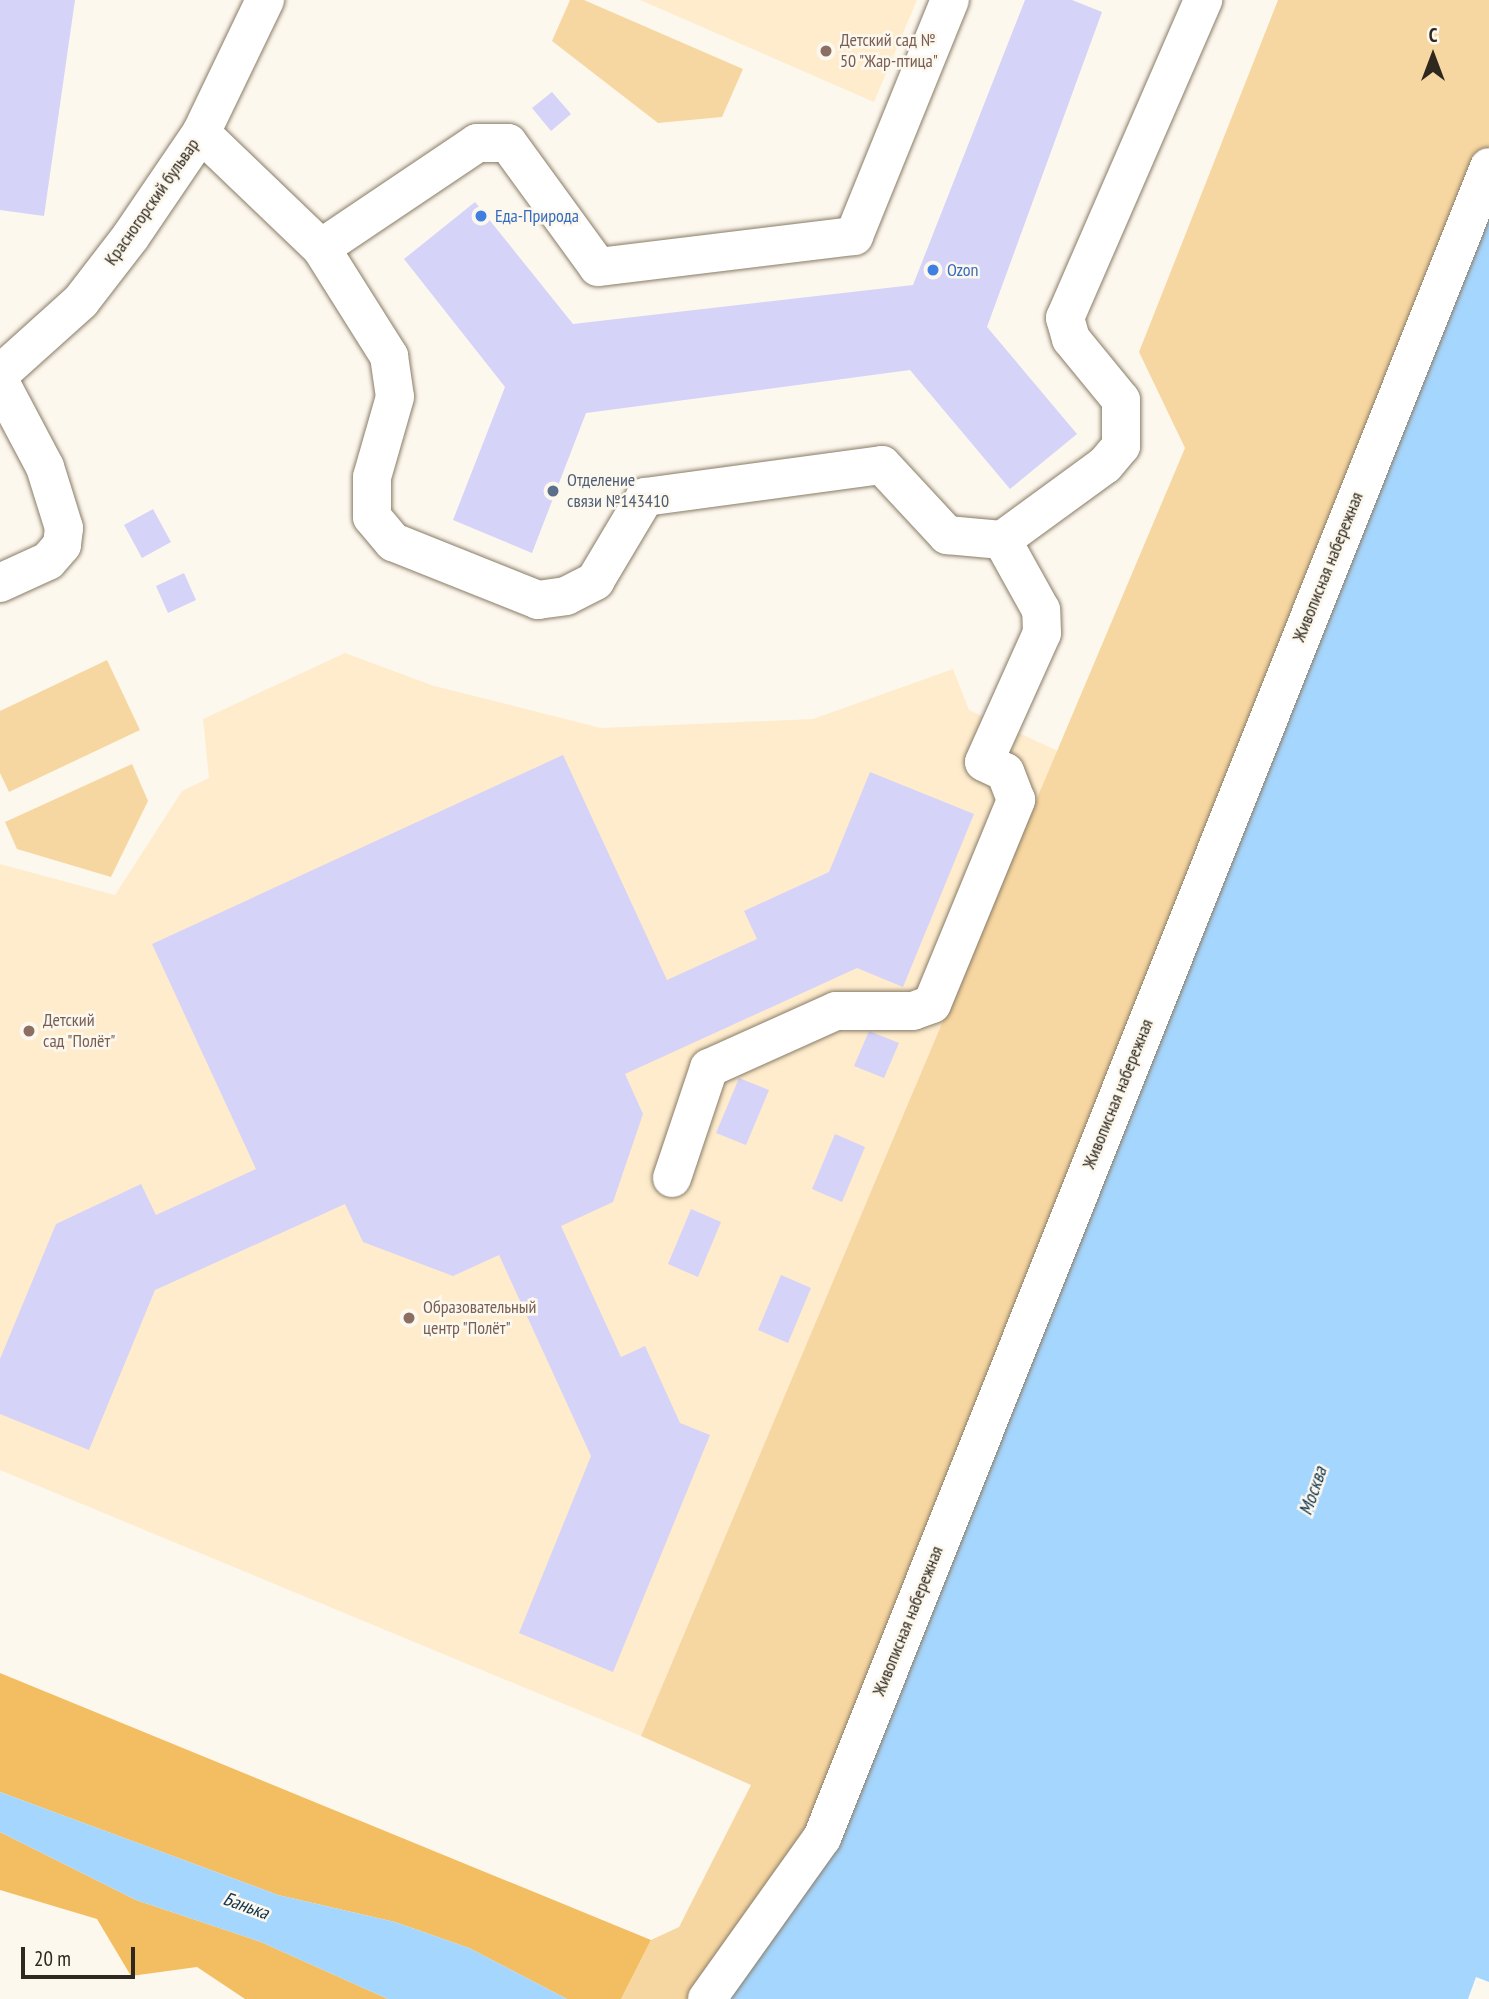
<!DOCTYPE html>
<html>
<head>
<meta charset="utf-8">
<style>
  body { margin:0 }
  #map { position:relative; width:1489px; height:1999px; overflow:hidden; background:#fdf8ee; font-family:"PT Sans Narrow",sans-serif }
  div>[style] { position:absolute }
  .built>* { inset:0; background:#feeccd }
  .green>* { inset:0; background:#f7d7a1 }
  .forest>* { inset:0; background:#f3be61 }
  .water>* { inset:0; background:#a5d6fe }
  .building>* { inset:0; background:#d6d3f8 }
  .roads { filter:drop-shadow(0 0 2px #897c67) drop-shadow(0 0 2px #897c67) }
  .minor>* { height:38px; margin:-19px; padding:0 19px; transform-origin:19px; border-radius:19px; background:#fff }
  .major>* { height:38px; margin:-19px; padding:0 19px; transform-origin:19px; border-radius:19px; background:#fff }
  .dots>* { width:19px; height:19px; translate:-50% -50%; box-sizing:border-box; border:4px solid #fdf8ee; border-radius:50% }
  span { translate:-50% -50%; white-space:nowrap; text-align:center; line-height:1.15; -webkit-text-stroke:5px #fdf8ee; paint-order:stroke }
  .education-label { font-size:18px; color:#785e54 }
  .left { translate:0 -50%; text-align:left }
  .street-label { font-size:18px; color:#2e281f }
  .shop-label { font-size:18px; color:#366cbe }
  .service-label { font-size:18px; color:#4e5e75 }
  .water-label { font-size:19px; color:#0f334d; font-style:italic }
  .north { position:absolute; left:1398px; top:21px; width:70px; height:70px; -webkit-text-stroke:5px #fdf8ee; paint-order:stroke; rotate:0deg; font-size:19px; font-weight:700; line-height:28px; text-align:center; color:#2e281f }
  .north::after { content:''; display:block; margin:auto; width:24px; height:32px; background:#2e281f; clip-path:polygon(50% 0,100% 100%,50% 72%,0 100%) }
  .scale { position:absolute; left:21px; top:1947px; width:114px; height:32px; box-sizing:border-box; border:4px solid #2e281f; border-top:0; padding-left:9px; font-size:21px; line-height:24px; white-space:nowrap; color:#2e281f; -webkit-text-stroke:5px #fdf8ee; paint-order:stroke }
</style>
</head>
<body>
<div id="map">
  <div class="built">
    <div style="clip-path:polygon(640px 0,917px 0,874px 102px)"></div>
    <div style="clip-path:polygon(345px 653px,434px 686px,601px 728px,813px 719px,953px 669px,969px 710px,1058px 751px,641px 1736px,0 1470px,0 864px,115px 895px,182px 791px,209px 778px,203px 719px)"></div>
  </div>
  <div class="green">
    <div style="clip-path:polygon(570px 0,584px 0,743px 69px,722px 117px,658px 123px,552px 41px)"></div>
    <div style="clip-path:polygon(1278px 0,1489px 0,1489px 216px,836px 1836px,721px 1999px,621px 1999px,651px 1940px,679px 1927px,751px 1785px,641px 1736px,1185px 448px,1139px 352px)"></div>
    <div style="clip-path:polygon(107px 660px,140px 730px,9px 792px,0 773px,0 711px)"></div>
    <div style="clip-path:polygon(132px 764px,148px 801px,111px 877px,17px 849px,5px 822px)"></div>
  </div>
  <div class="forest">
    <div style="clip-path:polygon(0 1673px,651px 1940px,621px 1999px,567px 1999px,469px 1948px,395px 1922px,278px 1895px,0 1792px)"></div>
    <div style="clip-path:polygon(0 1832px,136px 1900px,261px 1942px,388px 1999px,245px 1999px,197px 1967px,131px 1976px,97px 1919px,0 1890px)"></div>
  </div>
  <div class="water">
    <div style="clip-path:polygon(1489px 216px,1489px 1982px,1476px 1977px,1468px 1999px,721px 1999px,836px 1836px)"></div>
    <div style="clip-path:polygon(0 1792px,278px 1895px,395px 1922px,469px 1948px,567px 1999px,388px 1999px,261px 1942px,136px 1900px,0 1832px)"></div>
  </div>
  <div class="building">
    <div style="clip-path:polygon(0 0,75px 0,44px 216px,0 210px)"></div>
    <div style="clip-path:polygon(1025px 0,1072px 0,1102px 12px,987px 327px,1077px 434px,1010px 489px,910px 370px,586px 413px,532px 553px,453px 520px,505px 387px,404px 259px,475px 202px,573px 324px,913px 285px)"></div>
    <div style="clip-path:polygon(552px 92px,571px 114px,551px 131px,532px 108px)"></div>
    <div style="clip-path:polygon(153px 509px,171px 542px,142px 558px,124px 525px)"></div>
    <div style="clip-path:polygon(184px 573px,196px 600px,168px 613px,156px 586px)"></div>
    <div style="clip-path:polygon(563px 755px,667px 980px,757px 939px,744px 911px,829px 872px,870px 772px,974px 814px,903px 987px,857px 968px,625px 1074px,643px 1114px,613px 1202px,561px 1226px,621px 1357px,645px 1346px,680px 1423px,710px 1435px,613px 1672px,519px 1633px,591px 1456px,499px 1255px,453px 1276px,363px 1242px,345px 1204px,155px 1290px,89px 1450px,0 1414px,0 1359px,56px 1224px,141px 1184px,156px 1215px,256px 1169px,152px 944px)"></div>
    <div style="clip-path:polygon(869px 1031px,899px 1043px,884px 1078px,854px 1066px)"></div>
    <div style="clip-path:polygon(739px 1078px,769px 1090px,746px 1145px,716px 1133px)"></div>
    <div style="clip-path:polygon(835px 1134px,865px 1147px,842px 1202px,812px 1189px)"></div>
    <div style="clip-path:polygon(691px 1209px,721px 1222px,698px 1277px,668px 1264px)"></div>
    <div style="clip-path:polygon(781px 1275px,811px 1288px,788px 1343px,758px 1330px)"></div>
  </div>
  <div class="roads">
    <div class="minor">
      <div style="left:201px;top:133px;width:166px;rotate:43.8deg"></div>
      <div style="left:321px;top:248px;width:188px;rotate:-33.9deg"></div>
      <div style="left:477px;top:143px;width:31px"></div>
      <div style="left:508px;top:143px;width:153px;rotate:54deg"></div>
      <div style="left:598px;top:267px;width:258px;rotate:-6.9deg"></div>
      <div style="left:854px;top:236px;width:255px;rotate:-67.9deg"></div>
      <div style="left:321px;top:248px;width:128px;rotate:57.8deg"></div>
      <div style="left:389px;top:356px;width:41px;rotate:81.7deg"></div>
      <div style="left:395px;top:397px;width:83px;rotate:106deg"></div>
      <div style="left:372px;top:477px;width:40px;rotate:90deg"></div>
      <div style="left:372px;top:517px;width:33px;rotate:50deg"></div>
      <div style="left:393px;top:542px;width:156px;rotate:21.8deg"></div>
      <div style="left:538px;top:600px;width:28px;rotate:-8deg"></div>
      <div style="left:566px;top:596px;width:33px;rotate:-27deg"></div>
      <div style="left:595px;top:581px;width:98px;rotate:-59.2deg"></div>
      <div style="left:645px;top:497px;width:239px;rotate:-7.7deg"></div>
      <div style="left:882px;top:465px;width:96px;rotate:47.1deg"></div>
      <div style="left:947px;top:535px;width:55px;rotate:5.2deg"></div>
      <div style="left:1002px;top:540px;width:127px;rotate:-36.1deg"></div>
      <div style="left:1105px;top:465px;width:25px;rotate:-50deg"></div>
      <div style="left:1121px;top:446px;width:46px;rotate:-90deg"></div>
      <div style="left:1121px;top:400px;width:79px;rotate:-129.3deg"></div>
      <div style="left:1071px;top:339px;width:22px;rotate:-106deg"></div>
      <div style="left:1065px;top:318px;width:347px;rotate:-66.5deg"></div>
      <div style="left:0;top:382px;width:96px;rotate:62.1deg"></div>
      <div style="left:45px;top:467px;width:64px;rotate:72.7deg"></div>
      <div style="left:64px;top:528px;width:17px;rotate:97deg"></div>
      <div style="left:62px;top:545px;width:21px;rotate:131deg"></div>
      <div style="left:48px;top:561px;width:53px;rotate:155.4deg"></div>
      <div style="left:672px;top:1178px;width:116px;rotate:-71.4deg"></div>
      <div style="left:709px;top:1068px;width:139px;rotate:-24.2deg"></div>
      <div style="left:836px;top:1011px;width:77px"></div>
      <div style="left:913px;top:1011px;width:20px;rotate:-20deg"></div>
      <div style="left:932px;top:1004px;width:221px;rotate:-67.6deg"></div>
      <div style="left:1016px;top:800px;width:30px;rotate:-111deg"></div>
      <div style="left:1005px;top:772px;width:23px;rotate:-155deg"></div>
      <div style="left:984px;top:762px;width:141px;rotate:-65.8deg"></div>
      <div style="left:1042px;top:633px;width:23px;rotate:-92deg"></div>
      <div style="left:1041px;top:610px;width:80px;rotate:-119.1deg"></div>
      <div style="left:707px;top:1999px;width:198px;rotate:-54.5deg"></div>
      <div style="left:822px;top:1838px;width:1799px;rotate:-68.24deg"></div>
    </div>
    <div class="major">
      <div style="left:0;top:374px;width:109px;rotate:-42deg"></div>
      <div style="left:81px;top:301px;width:82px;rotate:-52.4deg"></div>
      <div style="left:131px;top:236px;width:125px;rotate:-55.8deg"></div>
      <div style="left:201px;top:133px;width:148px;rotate:-64.3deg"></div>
    </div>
  </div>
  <div class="dots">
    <div style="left:826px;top:51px;background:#8d6e63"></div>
    <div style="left:481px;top:216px;background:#3f7fe0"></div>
    <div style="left:933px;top:270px;background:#3f7fe0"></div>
    <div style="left:553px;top:491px;background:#5c6f8a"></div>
    <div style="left:29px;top:1031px;background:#8d6e63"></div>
    <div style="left:409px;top:1318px;background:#8d6e63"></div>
  </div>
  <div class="education-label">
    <span class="left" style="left:840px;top:51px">Детский сад №<br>50 "Жар-птица"</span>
    <span class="left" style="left:43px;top:1031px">Детский<br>сад "Полёт"</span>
    <span class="left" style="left:423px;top:1318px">Образовательный<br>центр "Полёт"</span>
  </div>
  <div class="street-label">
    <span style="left:152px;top:202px;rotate:-55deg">Красногорский бульвар</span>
    <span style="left:1328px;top:567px;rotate:-68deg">Живописная набережная</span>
    <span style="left:1118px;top:1094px;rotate:-68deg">Живописная набережная</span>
    <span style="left:908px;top:1621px;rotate:-68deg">Живописная набережная</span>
  </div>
  <div class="shop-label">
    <span class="left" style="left:495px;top:216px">Еда-Природа</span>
    <span class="left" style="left:947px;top:270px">Ozon</span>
  </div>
  <div class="service-label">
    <span class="left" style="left:567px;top:491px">Отделение<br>связи №143410</span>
  </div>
  <div class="water-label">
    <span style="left:1313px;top:1491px;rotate:-71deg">Москва</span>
    <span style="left:246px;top:1906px;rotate:20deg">Банька</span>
  </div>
  <div class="north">С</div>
  <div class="scale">20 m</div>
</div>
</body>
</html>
